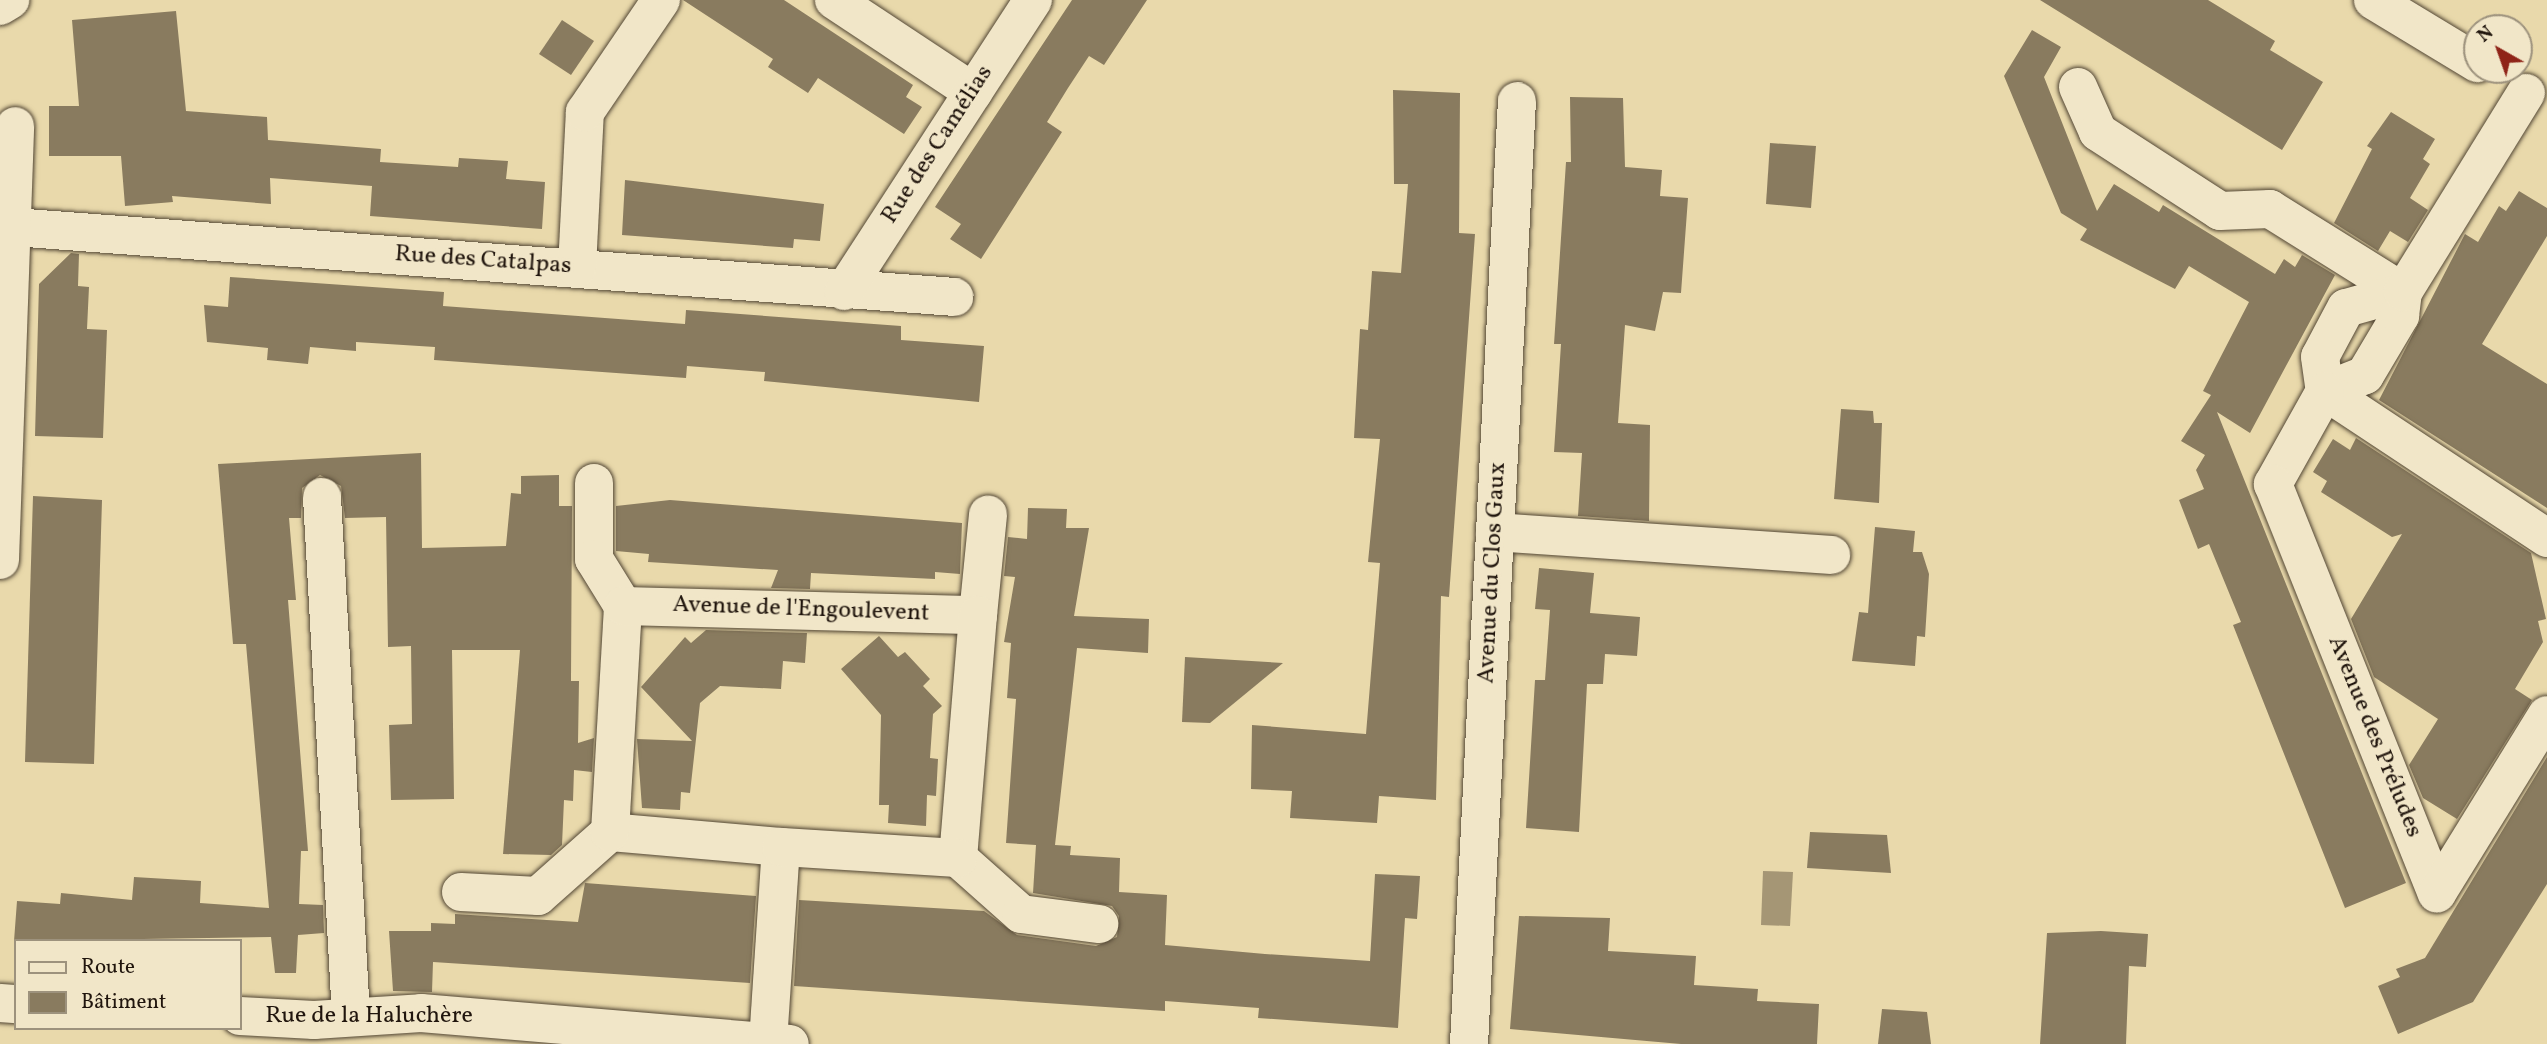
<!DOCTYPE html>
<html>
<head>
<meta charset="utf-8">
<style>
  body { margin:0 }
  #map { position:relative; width:2547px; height:1044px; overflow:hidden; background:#e9d9ab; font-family:Vollkorn,serif }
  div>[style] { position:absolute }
  .water>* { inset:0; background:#a59675 }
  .building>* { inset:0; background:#897b5f }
  .roads { filter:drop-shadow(0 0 2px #524634) drop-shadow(0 0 2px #524634) }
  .minor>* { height:38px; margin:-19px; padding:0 19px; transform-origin:19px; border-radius:19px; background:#f1e6c8 }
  span { translate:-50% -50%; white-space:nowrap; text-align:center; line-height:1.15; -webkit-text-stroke:6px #f1e6c8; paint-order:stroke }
  .street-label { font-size:24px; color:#20150d }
  .legend { position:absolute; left:14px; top:939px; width:228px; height:91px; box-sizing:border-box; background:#f1e6c8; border:2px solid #9d927d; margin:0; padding:9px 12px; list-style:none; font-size:21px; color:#20150d }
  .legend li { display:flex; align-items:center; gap:14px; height:35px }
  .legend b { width:35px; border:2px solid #9d927d }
  .north { position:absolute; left:2463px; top:14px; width:70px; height:70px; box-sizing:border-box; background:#f1e6c8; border:2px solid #9d927d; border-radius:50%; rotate:320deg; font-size:19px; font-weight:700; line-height:28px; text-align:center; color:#20150d }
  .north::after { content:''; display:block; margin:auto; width:24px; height:32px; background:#8f2418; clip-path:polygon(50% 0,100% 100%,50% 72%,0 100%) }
</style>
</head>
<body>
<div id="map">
  <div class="water">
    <div style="clip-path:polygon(1763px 871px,1793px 872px,1790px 926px,1761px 925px)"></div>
  </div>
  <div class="building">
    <div style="clip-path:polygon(683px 0,784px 0,913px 85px,906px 97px,922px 107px,904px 134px,818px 78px,808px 93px,768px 67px,773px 59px)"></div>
    <div style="clip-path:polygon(1072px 0,1147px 0,1104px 65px,1089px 56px,1068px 88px,1047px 122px,1062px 132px,981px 259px,950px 239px,961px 224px,935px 207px)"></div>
    <div style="clip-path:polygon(2040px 0,2208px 0,2275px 41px,2270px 50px,2323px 82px,2282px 150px)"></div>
    <div style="clip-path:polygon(176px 11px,186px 111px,267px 117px,268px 140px,381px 149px,380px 162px,458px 167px,459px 158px,508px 161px,506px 179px,545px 182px,542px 229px,370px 216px,372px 186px,270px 178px,271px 204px,172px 196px,173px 202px,125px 206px,121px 156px,49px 156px,49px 106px,79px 106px,72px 20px)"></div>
    <div style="clip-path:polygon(562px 20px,594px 41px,571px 75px,539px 54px)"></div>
    <div style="clip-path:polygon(2032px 30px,2061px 47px,2044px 77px,2097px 211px,2114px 184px,2159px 212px,2163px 205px,2275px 274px,2284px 259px,2295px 267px,2302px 255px,2335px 275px,2250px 433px,2217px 412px,2406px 883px,2345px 908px,2233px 625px,2241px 622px,2209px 544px,2198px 549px,2179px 500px,2204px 489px,2196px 470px,2205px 455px,2181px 441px,2211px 395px,2203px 391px,2249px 302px,2189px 266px,2175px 289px,2080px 240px,2087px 229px,2061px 213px,2004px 76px)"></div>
    <div style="clip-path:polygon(1393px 90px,1460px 93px,1459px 233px,1475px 234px,1449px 597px,1441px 596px,1436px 800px,1379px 796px,1377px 823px,1290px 818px,1292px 791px,1251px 789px,1252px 725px,1366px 734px,1380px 563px,1368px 562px,1380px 439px,1354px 438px,1360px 329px,1368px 330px,1372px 271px,1401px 273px,1408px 184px,1394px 184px)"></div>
    <div style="clip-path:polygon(1570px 97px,1623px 98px,1625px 167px,1662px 170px,1660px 196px,1688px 198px,1681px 293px,1663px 292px,1655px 331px,1625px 325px,1618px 423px,1650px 425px,1649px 521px,1578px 516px,1582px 453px,1554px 452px,1561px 344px,1554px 344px,1566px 162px,1571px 162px)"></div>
    <div style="clip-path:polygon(2391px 112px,2435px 139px,2423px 159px,2430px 164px,2410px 198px,2428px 210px,2408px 242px,2390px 231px,2378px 251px,2334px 223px,2372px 149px,2367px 146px)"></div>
    <div style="clip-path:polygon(1770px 143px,1816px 146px,1811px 208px,1766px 204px)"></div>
    <div style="clip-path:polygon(625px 180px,824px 204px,820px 241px,794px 239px,793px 248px,622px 235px)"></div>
    <div style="clip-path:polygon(2519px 191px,2547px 208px,2547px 236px,2482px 344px,2547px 384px,2547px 508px,2379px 400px,2465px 234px,2478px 242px,2499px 206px,2506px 211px)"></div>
    <div style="clip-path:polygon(71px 253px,79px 254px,78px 286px,89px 287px,87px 329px,107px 330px,103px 438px,35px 436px,39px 284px)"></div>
    <div style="clip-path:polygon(230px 277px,444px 292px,443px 306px,685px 324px,686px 310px,901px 326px,901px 340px,984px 346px,979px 402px,764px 381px,765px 372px,687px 366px,686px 378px,434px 360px,435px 347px,356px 342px,356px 351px,310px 347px,308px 364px,267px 360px,268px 348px,207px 342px,204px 305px,228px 307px)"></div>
    <div style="clip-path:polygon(1841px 409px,1873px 411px,1874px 423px,1882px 423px,1879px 503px,1834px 499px)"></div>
    <div style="clip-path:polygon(2356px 438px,2531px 553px,2546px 619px,2538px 621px,2543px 642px,2515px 689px,2532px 700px,2457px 819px,2423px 798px,2409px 765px,2438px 719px,2374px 677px,2351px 619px,2402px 534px,2392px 537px,2321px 492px,2327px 481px,2313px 472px,2333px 439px,2350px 450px)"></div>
    <div style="clip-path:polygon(421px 453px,422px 548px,506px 546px,511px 493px,521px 494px,521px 476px,559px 475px,559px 506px,572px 506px,571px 681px,579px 681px,578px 743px,594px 738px,592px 772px,574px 770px,573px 801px,564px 800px,562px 845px,551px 855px,503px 854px,520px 650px,452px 650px,454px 799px,391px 800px,389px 725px,412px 724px,411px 646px,388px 647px,386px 517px,345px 518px,341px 486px,320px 475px,302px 488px,301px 518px,289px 518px,296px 600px,288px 600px,308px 851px,301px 851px,299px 904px,323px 905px,324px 933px,298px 935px,296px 973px,275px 973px,271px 937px,14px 941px,17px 901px,60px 904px,61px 893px,132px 900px,134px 877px,201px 881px,200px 903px,269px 908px,246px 644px,233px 644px,218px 464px)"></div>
    <div style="clip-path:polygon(33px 496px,102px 500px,94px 764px,25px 762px)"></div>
    <div style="clip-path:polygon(670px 500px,962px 523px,960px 574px,935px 572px,935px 579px,811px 573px,810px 589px,771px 588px,778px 570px,648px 562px,649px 554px,616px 551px,616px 506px)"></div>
    <div style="clip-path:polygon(1028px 508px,1067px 509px,1066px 528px,1089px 528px,1074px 616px,1149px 619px,1148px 653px,1077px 648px,1055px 845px,1071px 846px,1070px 855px,1120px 858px,1119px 892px,1167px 895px,1165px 945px,1265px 954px,1370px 961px,1375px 874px,1420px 876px,1417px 919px,1405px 918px,1398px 1028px,1258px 1018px,1259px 1008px,1165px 1001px,1165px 1011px,794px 986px,799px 900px,984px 911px,1017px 935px,1096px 946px,1117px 937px,1119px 916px,1112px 906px,1033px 893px,1036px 845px,1006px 843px,1016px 699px,1007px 698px,1011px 643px,1004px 642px,1015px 577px,1004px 576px,1008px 537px,1027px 539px)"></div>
    <div style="clip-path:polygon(1875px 527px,1915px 531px,1913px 552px,1922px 552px,1929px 574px,1925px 637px,1917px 636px,1915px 666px,1852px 661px,1859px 612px,1868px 613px)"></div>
    <div style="clip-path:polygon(1539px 568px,1594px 573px,1590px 613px,1640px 617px,1637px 656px,1605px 654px,1603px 684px,1587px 684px,1579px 832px,1526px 828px,1535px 680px,1545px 680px,1550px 610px,1535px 609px)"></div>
    <div style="clip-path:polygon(706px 630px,807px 633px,805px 663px,783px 661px,781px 689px,720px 686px,700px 703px,690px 793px,681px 792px,680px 810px,642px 808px,637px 739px,692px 741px,641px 687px,685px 637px,691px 643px)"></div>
    <div style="clip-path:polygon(879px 636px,898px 657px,905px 652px,918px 666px,930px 679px,923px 686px,942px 706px,933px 714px,930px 758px,938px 759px,937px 778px,936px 796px,927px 795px,926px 826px,888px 823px,889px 805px,879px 805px,881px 715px,841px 669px)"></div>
    <div style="clip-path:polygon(1185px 657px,1283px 663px,1210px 723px,1182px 722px)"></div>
    <div style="clip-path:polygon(2547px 757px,2547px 884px,2473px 1002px,2398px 1034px,2378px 986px,2400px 977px,2396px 969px,2425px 958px)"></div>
    <div style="clip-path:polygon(1810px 832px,1887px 835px,1891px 873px,1807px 868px)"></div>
    <div style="clip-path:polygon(585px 883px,756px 896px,750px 983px,433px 962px,432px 992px,393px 991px,389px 931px,431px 931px,431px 923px,455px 924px,455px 914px,578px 922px)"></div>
    <div style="clip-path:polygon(1519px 916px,1610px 918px,1608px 951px,1696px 956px,1694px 985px,1758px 989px,1757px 1001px,1819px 1004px,1817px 1044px,1681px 1044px,1510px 1029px)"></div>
    <div style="clip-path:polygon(2101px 931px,2148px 934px,2146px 967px,2129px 966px,2126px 1044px,2040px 1044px,2047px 933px)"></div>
    <div style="clip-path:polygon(1882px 1009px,1927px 1012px,1931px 1044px,1878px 1044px)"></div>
  </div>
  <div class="roads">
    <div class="minor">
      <div style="left:834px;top:0;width:167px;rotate:33.5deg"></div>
      <div style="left:2373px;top:0;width:122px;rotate:31.2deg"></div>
      <div style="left:0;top:6px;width:12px;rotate:-31deg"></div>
      <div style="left:2078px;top:87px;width:49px;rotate:66deg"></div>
      <div style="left:2098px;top:132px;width:145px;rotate:32.9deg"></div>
      <div style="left:2220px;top:211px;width:50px;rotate:-2.3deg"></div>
      <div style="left:2270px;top:209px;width:157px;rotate:32deg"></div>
      <div style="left:13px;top:227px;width:944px;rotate:4.25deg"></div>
      <div style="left:577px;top:268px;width:156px;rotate:-87.1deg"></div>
      <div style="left:585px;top:112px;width:135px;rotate:-55.8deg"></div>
      <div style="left:844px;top:291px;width:347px;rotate:-57deg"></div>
      <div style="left:2403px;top:292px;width:59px;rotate:164.3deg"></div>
      <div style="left:2346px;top:308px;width:55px;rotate:118deg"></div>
      <div style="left:2320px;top:357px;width:34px;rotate:82deg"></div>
      <div style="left:2325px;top:391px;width:43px;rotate:-21.8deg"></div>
      <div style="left:2365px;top:375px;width:69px;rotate:-59.3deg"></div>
      <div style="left:2400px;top:316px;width:24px;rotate:-83deg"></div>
      <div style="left:2403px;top:292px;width:234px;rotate:-58.3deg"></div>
      <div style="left:594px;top:483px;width:76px;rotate:90deg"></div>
      <div style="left:594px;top:559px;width:55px;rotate:58.3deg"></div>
      <div style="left:322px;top:497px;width:520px;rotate:86.8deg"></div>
      <div style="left:1495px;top:532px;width:337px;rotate:3.9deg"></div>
      <div style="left:2547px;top:538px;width:266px;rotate:-146.5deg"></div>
      <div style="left:2325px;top:391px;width:107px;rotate:119.2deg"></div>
      <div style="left:2273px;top:484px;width:441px;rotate:68.2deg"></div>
      <div style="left:2437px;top:893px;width:209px;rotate:-58.3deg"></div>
      <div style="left:0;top:560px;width:434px;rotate:-88deg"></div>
      <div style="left:978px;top:615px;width:101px;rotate:-84.3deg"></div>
      <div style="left:958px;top:858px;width:84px;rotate:41.6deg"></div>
      <div style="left:1021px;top:914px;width:79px;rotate:7.3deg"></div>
      <div style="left:461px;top:892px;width:77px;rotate:3deg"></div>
      <div style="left:538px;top:896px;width:96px;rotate:-41.6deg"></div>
      <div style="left:0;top:1003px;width:16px;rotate:4deg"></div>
      <div style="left:240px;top:1016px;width:74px;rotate:3.1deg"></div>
      <div style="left:314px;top:1020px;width:107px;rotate:-3.7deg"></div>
      <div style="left:421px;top:1013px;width:370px;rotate:4.8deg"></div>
      <div style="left:768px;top:1042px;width:195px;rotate:-86.2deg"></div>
      <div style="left:781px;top:847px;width:172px;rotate:-175deg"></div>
      <div style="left:610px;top:832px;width:226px;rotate:-86.7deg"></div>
      <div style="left:623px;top:606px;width:355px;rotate:1.5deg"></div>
      <div style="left:978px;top:615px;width:244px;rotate:94.7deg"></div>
      <div style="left:958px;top:858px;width:177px;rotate:-176.4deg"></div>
      <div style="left:1469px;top:1044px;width:944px;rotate:-87.09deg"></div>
    </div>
  </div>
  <div class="street-label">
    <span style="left:938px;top:145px;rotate:-57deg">Rue des Camélias</span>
    <span style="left:483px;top:261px;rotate:4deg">Rue des Catalpas</span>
    <span style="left:1493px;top:573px;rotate:-87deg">Avenue du Clos Gaux</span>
    <span style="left:801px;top:610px;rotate:2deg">Avenue de l'Engoulevent</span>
    <span style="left:2374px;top:737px;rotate:68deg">Avenue des Préludes</span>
    <span style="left:369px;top:1017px">Rue de la Haluchère</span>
  </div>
  <ul class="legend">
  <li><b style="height:9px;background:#f1e6c8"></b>Route</li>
  <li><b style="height:19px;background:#897b5f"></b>Bâtiment</li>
  </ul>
  <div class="north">N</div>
</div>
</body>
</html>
